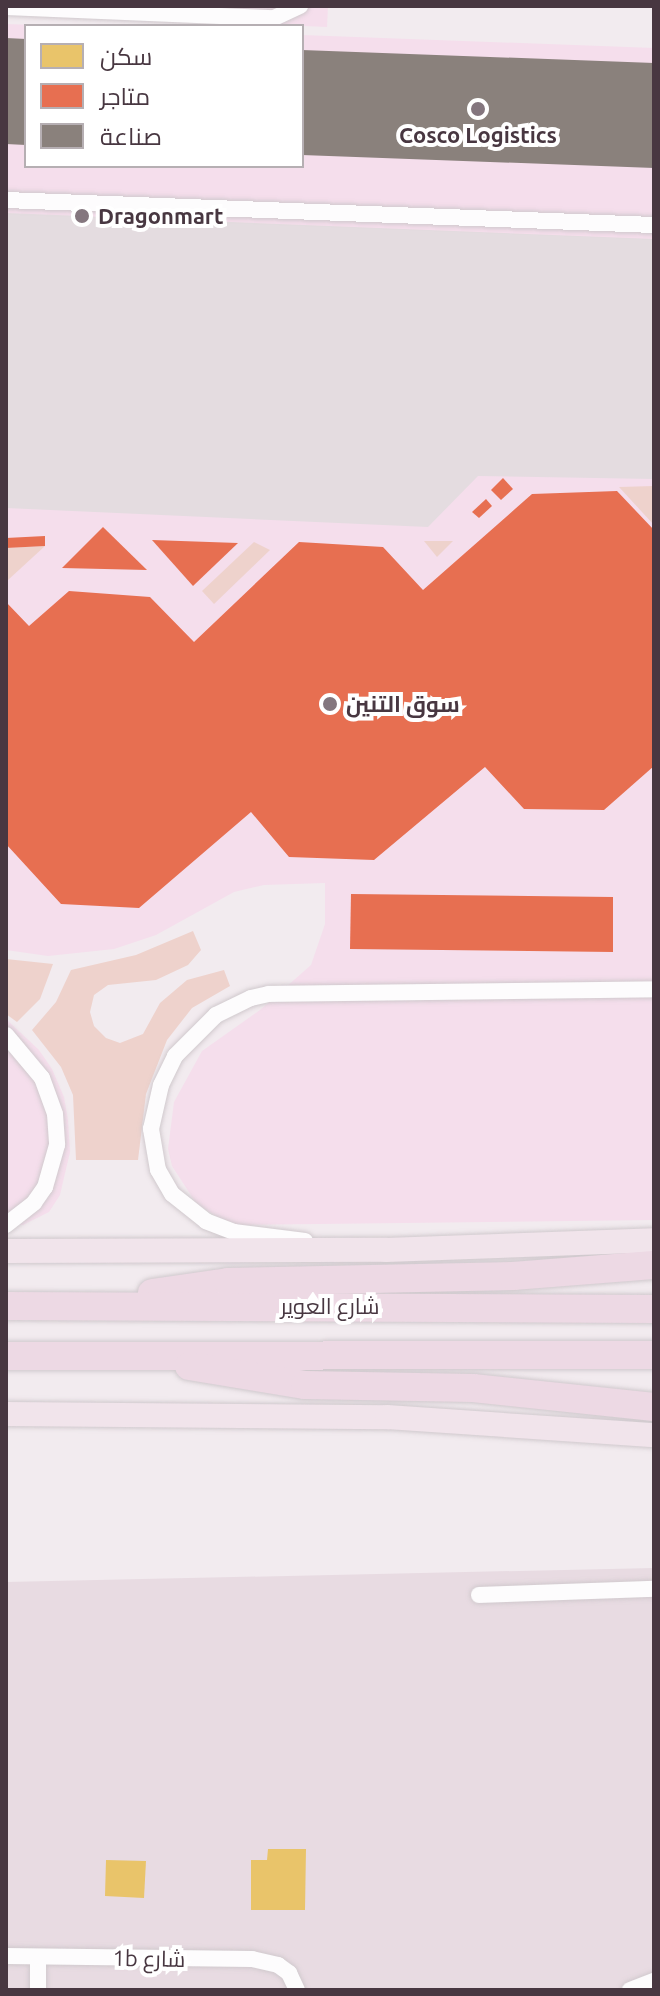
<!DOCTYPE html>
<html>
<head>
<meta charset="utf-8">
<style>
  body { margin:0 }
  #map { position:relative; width:660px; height:1996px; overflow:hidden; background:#f2ebef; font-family:Ubuntu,Cairo,sans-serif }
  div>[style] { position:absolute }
  .residential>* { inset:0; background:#e8dbe2 }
  .commercial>* { inset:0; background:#f5deec }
  .green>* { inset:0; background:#eed2cc }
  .parking>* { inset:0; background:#e4dce0 }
  .homes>* { inset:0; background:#e9c46a }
  .shops>* { inset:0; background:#e76f51 }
  .industry>* { inset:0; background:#8a817c }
  .roads { filter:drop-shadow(0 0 2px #d0c9cd) drop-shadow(0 0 2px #d0c9cd) }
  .street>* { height:16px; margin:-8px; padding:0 8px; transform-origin:8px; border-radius:8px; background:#fdfcfd }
  .primary>* { height:24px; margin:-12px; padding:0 12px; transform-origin:12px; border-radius:12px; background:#f1e4eb }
  .highway>* { height:28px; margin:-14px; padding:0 14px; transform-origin:14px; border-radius:14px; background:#edd9e4 }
  .dots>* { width:22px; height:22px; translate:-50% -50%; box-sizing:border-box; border:4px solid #fff; border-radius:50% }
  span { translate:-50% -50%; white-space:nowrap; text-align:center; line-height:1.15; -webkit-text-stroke:8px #fff; paint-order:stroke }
  .poi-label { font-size:22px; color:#483741; font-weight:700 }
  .left { translate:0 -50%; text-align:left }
  .street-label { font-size:22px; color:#483741 }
  .frame { position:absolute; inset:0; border:8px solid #483741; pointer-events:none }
  .legend { position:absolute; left:24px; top:24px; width:280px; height:144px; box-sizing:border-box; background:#fff; border:2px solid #b6afb3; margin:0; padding:10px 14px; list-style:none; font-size:24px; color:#483741 }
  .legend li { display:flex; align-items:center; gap:16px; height:40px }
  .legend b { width:40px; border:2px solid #b6afb3 }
</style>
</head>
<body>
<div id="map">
  <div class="residential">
    <div style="clip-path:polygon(654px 1568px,654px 1990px,6px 1990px,6px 1582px)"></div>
  </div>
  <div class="commercial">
    <div style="clip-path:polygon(6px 6px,328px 6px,327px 27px,6px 13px)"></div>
    <div style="clip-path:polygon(6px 24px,66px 26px,26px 26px,26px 166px,302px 166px,302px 35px,654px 48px,654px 1220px,230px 1225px,196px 1203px,172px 1166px,168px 1149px,174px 1102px,202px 1051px,260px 1010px,311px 965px,325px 924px,325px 883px,264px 885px,234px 892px,156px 935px,114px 949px,48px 956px,6px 950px)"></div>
    <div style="clip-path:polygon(6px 1019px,39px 1050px,52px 1069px,64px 1097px,68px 1120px,70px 1152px,60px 1195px,49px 1212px,23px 1225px,6px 1225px)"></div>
  </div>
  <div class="green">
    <div style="clip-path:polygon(654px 486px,654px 523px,653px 524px,619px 487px)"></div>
    <div style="clip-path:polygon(424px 541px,453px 541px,437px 557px)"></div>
    <div style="clip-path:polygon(254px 542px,270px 550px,214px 604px,202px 591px)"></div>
    <div style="clip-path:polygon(45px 546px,8px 580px,6px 581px,6px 548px)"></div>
    <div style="clip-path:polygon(193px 931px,201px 950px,188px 965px,156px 980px,108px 985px,94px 995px,90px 1012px,94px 1026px,106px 1038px,120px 1043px,143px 1034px,160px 1003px,187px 980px,224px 970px,230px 986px,192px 1008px,167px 1040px,146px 1094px,138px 1160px,76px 1160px,73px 1095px,61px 1067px,32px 1030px,56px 1002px,71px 970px,136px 955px)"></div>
    <div style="clip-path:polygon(6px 959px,53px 964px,40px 999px,17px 1022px,6px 1014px)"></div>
  </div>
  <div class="parking">
    <div style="clip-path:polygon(6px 213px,654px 239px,654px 479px,478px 476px,428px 527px,6px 508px)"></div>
  </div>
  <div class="homes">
    <div style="clip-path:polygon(268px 1849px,306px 1849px,305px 1910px,251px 1910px,251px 1860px,267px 1860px)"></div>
    <div style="clip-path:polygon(106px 1860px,146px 1861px,144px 1898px,105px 1896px)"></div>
  </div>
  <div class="shops">
    <div style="clip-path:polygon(503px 478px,513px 489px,501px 500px,491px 490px)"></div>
    <div style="clip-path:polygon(617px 491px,654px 530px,654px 766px,604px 810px,524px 809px,485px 767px,374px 860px,289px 857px,251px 812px,139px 908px,61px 904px,6px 844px,6px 602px,29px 626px,69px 591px,150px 597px,194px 642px,299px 542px,383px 547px,423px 590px,532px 494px)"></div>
    <div style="clip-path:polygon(486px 499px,492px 506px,479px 518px,472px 512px)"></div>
    <div style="clip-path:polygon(103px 527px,147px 570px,62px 568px)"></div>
    <div style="clip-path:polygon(45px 536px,45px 546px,6px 548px,6px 538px)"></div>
    <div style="clip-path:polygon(152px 540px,238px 543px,193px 586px)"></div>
    <div style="clip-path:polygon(351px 894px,613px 897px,613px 952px,350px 949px)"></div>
  </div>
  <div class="industry">
    <div style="clip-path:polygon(6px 38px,26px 39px,26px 145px,6px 144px)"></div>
    <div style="clip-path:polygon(302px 50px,654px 63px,654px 168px,302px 155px)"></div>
  </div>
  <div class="roads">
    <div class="street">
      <div style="left:6px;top:7px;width:268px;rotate:2.4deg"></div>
      <div style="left:274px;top:18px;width:29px;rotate:-25deg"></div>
      <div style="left:6px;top:200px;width:648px;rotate:2.21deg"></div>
      <div style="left:6px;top:1035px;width:56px;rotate:50.1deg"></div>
      <div style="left:42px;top:1078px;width:38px;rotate:70deg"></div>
      <div style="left:55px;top:1114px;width:31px;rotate:86deg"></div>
      <div style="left:57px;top:1145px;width:44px;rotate:105.9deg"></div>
      <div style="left:45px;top:1187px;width:19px;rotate:125deg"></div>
      <div style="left:34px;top:1203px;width:36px;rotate:142deg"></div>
      <div style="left:305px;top:1241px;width:72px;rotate:-172.8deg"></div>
      <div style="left:234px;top:1232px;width:30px;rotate:-159deg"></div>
      <div style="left:206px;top:1221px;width:43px;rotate:-141.5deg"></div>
      <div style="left:172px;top:1194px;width:28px;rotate:-120deg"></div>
      <div style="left:158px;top:1170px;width:42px;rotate:-99.7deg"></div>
      <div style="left:151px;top:1129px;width:45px;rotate:-77.2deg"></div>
      <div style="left:161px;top:1085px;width:32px;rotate:-64deg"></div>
      <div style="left:175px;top:1056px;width:58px;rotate:-45deg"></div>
      <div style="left:216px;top:1015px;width:39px;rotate:-26deg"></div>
      <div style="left:251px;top:998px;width:18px;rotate:-13deg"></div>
      <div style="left:269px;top:994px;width:385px;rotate:-0.7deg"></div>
      <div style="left:479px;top:1595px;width:175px;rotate:-2deg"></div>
      <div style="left:6px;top:1956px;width:246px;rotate:0.7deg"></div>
      <div style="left:252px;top:1959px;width:27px;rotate:13deg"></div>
      <div style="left:278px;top:1965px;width:14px;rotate:36deg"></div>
      <div style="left:289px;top:1973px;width:19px;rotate:65deg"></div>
      <div style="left:38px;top:1990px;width:33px;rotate:-90deg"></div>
      <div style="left:630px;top:1990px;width:26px;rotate:-21deg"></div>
    </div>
    <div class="primary">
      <div style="left:6px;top:1251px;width:380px;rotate:-0.2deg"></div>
      <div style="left:386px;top:1250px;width:268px;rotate:-2.1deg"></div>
      <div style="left:6px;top:1414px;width:381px;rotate:0.5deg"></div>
      <div style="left:387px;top:1417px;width:268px;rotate:3.9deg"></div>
    </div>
    <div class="highway">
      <div style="left:152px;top:1293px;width:77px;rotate:-8.2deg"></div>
      <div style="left:228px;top:1282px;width:285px;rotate:-1.2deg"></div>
      <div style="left:513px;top:1276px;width:141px;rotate:-4.5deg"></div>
      <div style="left:6px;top:1306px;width:648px;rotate:0.27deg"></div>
      <div style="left:6px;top:1356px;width:648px;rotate:-0.09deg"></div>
      <div style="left:189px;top:1366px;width:118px;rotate:9.3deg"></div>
      <div style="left:305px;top:1385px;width:168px;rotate:1deg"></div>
      <div style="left:473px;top:1388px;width:182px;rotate:6deg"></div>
    </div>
  </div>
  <div class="dots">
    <div style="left:478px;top:109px;background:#84767e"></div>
    <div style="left:82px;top:216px;background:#84767e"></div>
    <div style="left:330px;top:704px;background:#84767e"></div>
  </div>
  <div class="poi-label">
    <span style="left:478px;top:135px">Cosco Logistics</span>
    <span class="left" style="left:98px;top:216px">Dragonmart</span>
    <span class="left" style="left:346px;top:704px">سوق التنين</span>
  </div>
  <div class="street-label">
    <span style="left:330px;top:1306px">شارع العوير</span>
    <span style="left:149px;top:1958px;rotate:1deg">1b شارع</span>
  </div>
  <div class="frame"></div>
  <ul class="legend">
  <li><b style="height:22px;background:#e9c46a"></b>سكن</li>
  <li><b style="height:22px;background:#e76f51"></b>متاجر</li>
  <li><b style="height:22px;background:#8a817c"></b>صناعة</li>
  </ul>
</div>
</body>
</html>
